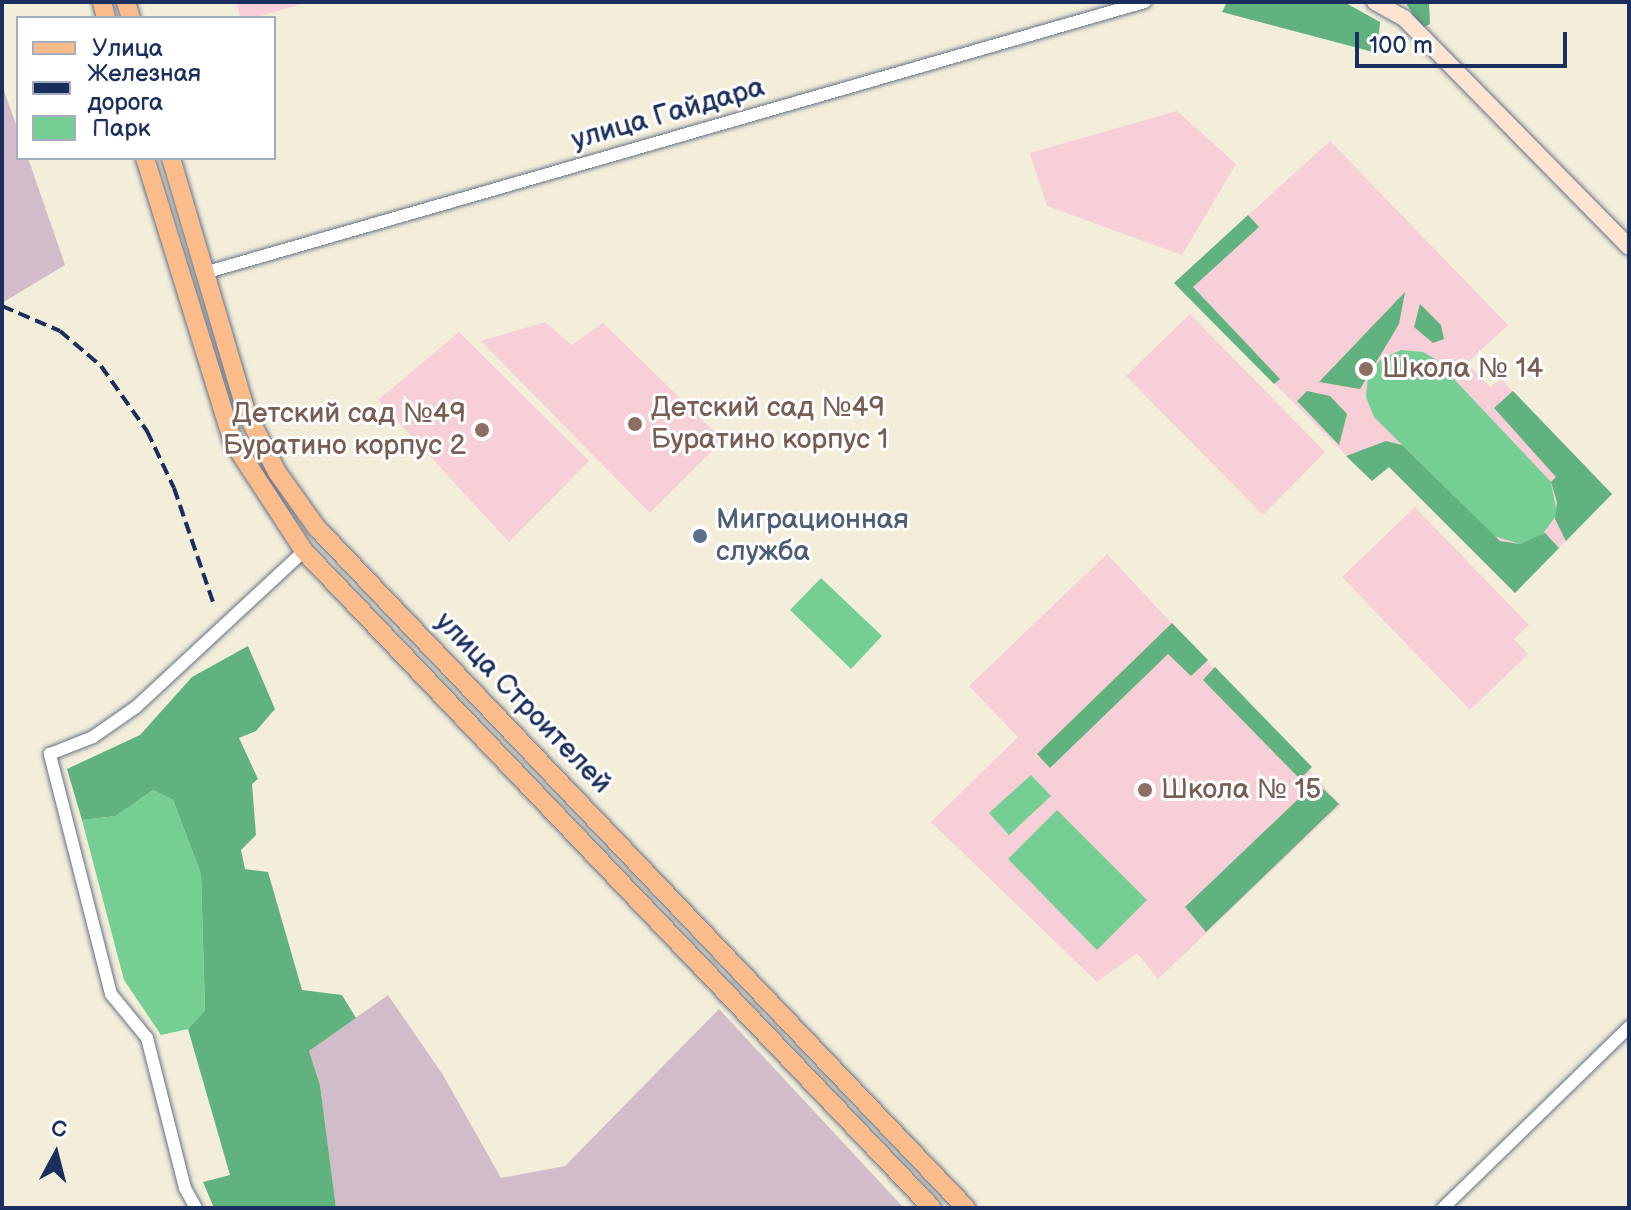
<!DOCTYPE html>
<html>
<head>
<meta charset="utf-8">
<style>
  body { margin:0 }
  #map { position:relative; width:1631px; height:1210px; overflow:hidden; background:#f2eed9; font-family:"Balsamiq Sans",sans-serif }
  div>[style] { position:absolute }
  .built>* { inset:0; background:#f6cfd7 }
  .industrial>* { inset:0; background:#d1bdc9 }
  .green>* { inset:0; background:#75cf95 }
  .forest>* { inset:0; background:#60b27e }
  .roads { filter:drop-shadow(0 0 2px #667289) drop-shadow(0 0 2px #667289) }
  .street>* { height:12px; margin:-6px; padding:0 6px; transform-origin:6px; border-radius:6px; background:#fff }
  .secondary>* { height:16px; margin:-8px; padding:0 8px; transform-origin:8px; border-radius:8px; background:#fde4d0 }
  .primary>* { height:18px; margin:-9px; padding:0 9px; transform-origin:9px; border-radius:9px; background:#f9bc8a }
  .rail>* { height:4px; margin-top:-2px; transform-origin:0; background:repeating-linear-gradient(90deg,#1b2f5e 0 12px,transparent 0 18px) }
  .dots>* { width:22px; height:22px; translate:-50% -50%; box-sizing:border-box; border:4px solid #fff; border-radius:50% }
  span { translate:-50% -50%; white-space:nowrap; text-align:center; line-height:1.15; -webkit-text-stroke:6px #fff; paint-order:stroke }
  .street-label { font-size:28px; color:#1b2f5e }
  .education-label { font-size:28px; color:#785e54 }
  .left { translate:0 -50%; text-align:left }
  .right { translate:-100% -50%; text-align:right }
  .service-label { font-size:28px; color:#4e5e75 }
  .frame { position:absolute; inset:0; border:4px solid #1b2f5e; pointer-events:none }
  .legend { position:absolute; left:16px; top:16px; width:260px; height:144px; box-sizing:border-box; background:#fff; border:2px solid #a4acbf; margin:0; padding:10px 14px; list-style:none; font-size:24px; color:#1b2f5e }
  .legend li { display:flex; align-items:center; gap:16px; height:40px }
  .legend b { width:40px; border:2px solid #a4acbf }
  .north { position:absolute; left:16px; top:1114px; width:80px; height:80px; -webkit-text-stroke:6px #fff; paint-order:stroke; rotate:7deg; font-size:22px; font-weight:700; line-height:32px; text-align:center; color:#1b2f5e }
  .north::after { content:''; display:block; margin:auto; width:28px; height:36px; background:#1b2f5e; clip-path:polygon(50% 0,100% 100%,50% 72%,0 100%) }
  .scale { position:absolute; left:1355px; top:32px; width:212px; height:36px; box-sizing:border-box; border:4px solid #1b2f5e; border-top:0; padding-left:10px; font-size:24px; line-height:28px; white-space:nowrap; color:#1b2f5e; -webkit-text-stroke:6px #fff; paint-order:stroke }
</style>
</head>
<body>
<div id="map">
  <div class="built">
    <div style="clip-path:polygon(236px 2px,308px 2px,254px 18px,241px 18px)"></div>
    <div style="clip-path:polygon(1177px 111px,1236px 164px,1182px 255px,1047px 206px,1030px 153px)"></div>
    <div style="clip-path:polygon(1330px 141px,1508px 325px,1467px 363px,1490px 387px,1501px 379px,1612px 494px,1515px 593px,1389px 467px,1372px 481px,1174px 283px)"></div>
    <div style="clip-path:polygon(1190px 314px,1325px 452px,1263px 515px,1126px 376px)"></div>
    <div style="clip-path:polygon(545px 322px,572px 345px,603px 323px,723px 440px,650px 513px,481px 341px)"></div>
    <div style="clip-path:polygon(459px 332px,589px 461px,509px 542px,378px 400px)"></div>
    <div style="clip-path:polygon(1415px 507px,1529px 625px,1514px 639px,1528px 654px,1470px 710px,1342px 577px)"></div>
    <div style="clip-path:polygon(1107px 554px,1341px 805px,1158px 979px,1137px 953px,1097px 982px,931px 822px,1018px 737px,969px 686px)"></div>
  </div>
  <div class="industrial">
    <div style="clip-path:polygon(2px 85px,18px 130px,18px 158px,28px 158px,65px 265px,2px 303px)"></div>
    <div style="clip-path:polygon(388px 995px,443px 1075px,501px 1178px,565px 1166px,719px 1009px,904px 1208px,336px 1208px,320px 1085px,309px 1051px)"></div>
  </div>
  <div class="green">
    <div style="clip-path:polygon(1401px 350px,1423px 352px,1435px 359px,1551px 482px,1557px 514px,1540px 538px,1520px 544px,1494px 536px,1374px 417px,1366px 397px,1368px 376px,1381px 359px)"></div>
    <div style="clip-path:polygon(821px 578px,882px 636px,851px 669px,790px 610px)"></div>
    <div style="clip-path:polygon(1031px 775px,1051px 796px,1009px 835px,989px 813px)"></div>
    <div style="clip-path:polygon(153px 790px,173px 800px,201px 874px,205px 1012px,188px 1029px,161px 1035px,124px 980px,82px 820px,116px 816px)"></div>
    <div style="clip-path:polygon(1057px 810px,1147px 900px,1097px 950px,1008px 859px)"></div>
  </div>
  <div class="forest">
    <div style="clip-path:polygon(1227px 2px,1344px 2px,1380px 22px,1377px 53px,1222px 12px)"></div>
    <div style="clip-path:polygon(1405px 2px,1429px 2px,1430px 24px,1422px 28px)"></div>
    <div style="clip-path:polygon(1248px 215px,1259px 227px,1193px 287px,1280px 379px,1274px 384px,1174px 283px)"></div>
    <div style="clip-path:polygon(1405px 292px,1399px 324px,1360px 389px,1319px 382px)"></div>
    <div style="clip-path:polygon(1420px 304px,1441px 325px,1444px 339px,1433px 343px,1414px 327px)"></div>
    <div style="clip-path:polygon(1307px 391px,1330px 396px,1347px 414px,1339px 445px,1297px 401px)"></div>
    <div style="clip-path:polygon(1513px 391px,1612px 494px,1566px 541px,1555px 519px,1557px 502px,1551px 482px,1556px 477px,1494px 408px)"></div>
    <div style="clip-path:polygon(1386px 441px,1402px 445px,1500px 541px,1520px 544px,1545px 533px,1559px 548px,1515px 593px,1389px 467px,1372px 481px,1346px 456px)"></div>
    <div style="clip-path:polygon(1172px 623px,1208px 660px,1191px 676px,1168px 654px,1050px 768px,1037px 754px)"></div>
    <div style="clip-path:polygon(248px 646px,275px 709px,256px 731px,239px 738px,258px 779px,252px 784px,256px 835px,241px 850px,245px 869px,268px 872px,302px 990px,342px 995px,356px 1018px,309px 1051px,320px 1085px,336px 1208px,214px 1208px,203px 1182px,230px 1175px,188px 1029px,205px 1011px,201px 874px,173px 800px,153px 790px,116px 816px,82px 820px,67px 769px,140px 735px,192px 677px)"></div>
    <div style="clip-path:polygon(1215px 667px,1312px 767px,1300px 779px,1203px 680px)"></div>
    <div style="clip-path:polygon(1316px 782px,1339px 804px,1206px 932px,1185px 907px)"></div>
  </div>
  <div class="roads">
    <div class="street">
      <div style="left:204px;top:273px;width:979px;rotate:-16.07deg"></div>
      <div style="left:196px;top:1208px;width:23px;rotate:-119deg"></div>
      <div style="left:185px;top:1188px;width:155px;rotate:-104.2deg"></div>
      <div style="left:147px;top:1038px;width:57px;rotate:-129.3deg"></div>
      <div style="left:111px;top:994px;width:248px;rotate:-104.3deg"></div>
      <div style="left:50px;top:754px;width:46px;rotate:-21.6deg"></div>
      <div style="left:93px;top:737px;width:52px;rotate:-34.9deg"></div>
      <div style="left:136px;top:707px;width:229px;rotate:-42.9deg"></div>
      <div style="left:1443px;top:1208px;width:260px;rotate:-44.2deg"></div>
    </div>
    <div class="secondary">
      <div style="left:1375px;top:2px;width:33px;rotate:29deg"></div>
      <div style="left:1404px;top:18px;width:321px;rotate:45.5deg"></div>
    </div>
    <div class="primary">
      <div style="left:102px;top:2px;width:16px;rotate:76deg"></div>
      <div style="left:126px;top:2px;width:17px;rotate:73deg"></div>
      <div style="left:145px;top:158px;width:297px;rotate:72.8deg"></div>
      <div style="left:233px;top:442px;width:130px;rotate:56.9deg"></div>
      <div style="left:304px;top:551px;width:909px;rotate:46.29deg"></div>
      <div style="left:171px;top:158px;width:265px;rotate:73.5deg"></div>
      <div style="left:246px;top:412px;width:68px;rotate:62.7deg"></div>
      <div style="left:277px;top:472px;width:69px;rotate:54.5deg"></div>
      <div style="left:317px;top:528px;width:940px;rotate:46.34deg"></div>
    </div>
  </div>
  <div class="rail">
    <div style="left:2px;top:306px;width:63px;rotate:23.3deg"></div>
    <div style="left:60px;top:331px;width:54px;rotate:40.5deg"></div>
    <div style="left:101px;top:366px;width:80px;rotate:54.7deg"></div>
    <div style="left:147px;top:431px;width:63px;rotate:64.7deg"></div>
    <div style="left:174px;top:488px;width:120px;rotate:71.1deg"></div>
  </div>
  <div class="dots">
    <div style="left:1366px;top:369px;background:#8d6e63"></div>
    <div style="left:635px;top:424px;background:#8d6e63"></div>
    <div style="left:482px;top:430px;background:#8d6e63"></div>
    <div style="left:700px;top:536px;background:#5c6f8a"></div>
    <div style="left:1145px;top:790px;background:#8d6e63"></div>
  </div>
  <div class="street-label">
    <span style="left:668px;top:114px;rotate:-16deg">улица Гайдара</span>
    <span style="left:523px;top:703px;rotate:46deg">улица Строителей</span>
  </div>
  <div class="education-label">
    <span class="left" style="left:1382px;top:369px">Школа № 14</span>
    <span class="left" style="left:651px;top:424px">Детский сад №49<br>Буратино корпус 1</span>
    <span class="right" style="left:466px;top:430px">Детский сад №49<br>Буратино корпус 2</span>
    <span class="left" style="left:1161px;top:790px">Школа № 15</span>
  </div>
  <div class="service-label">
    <span class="left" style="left:716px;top:536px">Миграционная<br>служба</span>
  </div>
  <div class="frame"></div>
  <ul class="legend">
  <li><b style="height:10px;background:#f9bc8a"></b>Улица</li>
  <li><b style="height:10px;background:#1b2f5e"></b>Железная дорога</li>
  <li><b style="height:22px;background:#75cf95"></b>Парк</li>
  </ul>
  <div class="north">С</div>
  <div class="scale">100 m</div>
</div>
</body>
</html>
